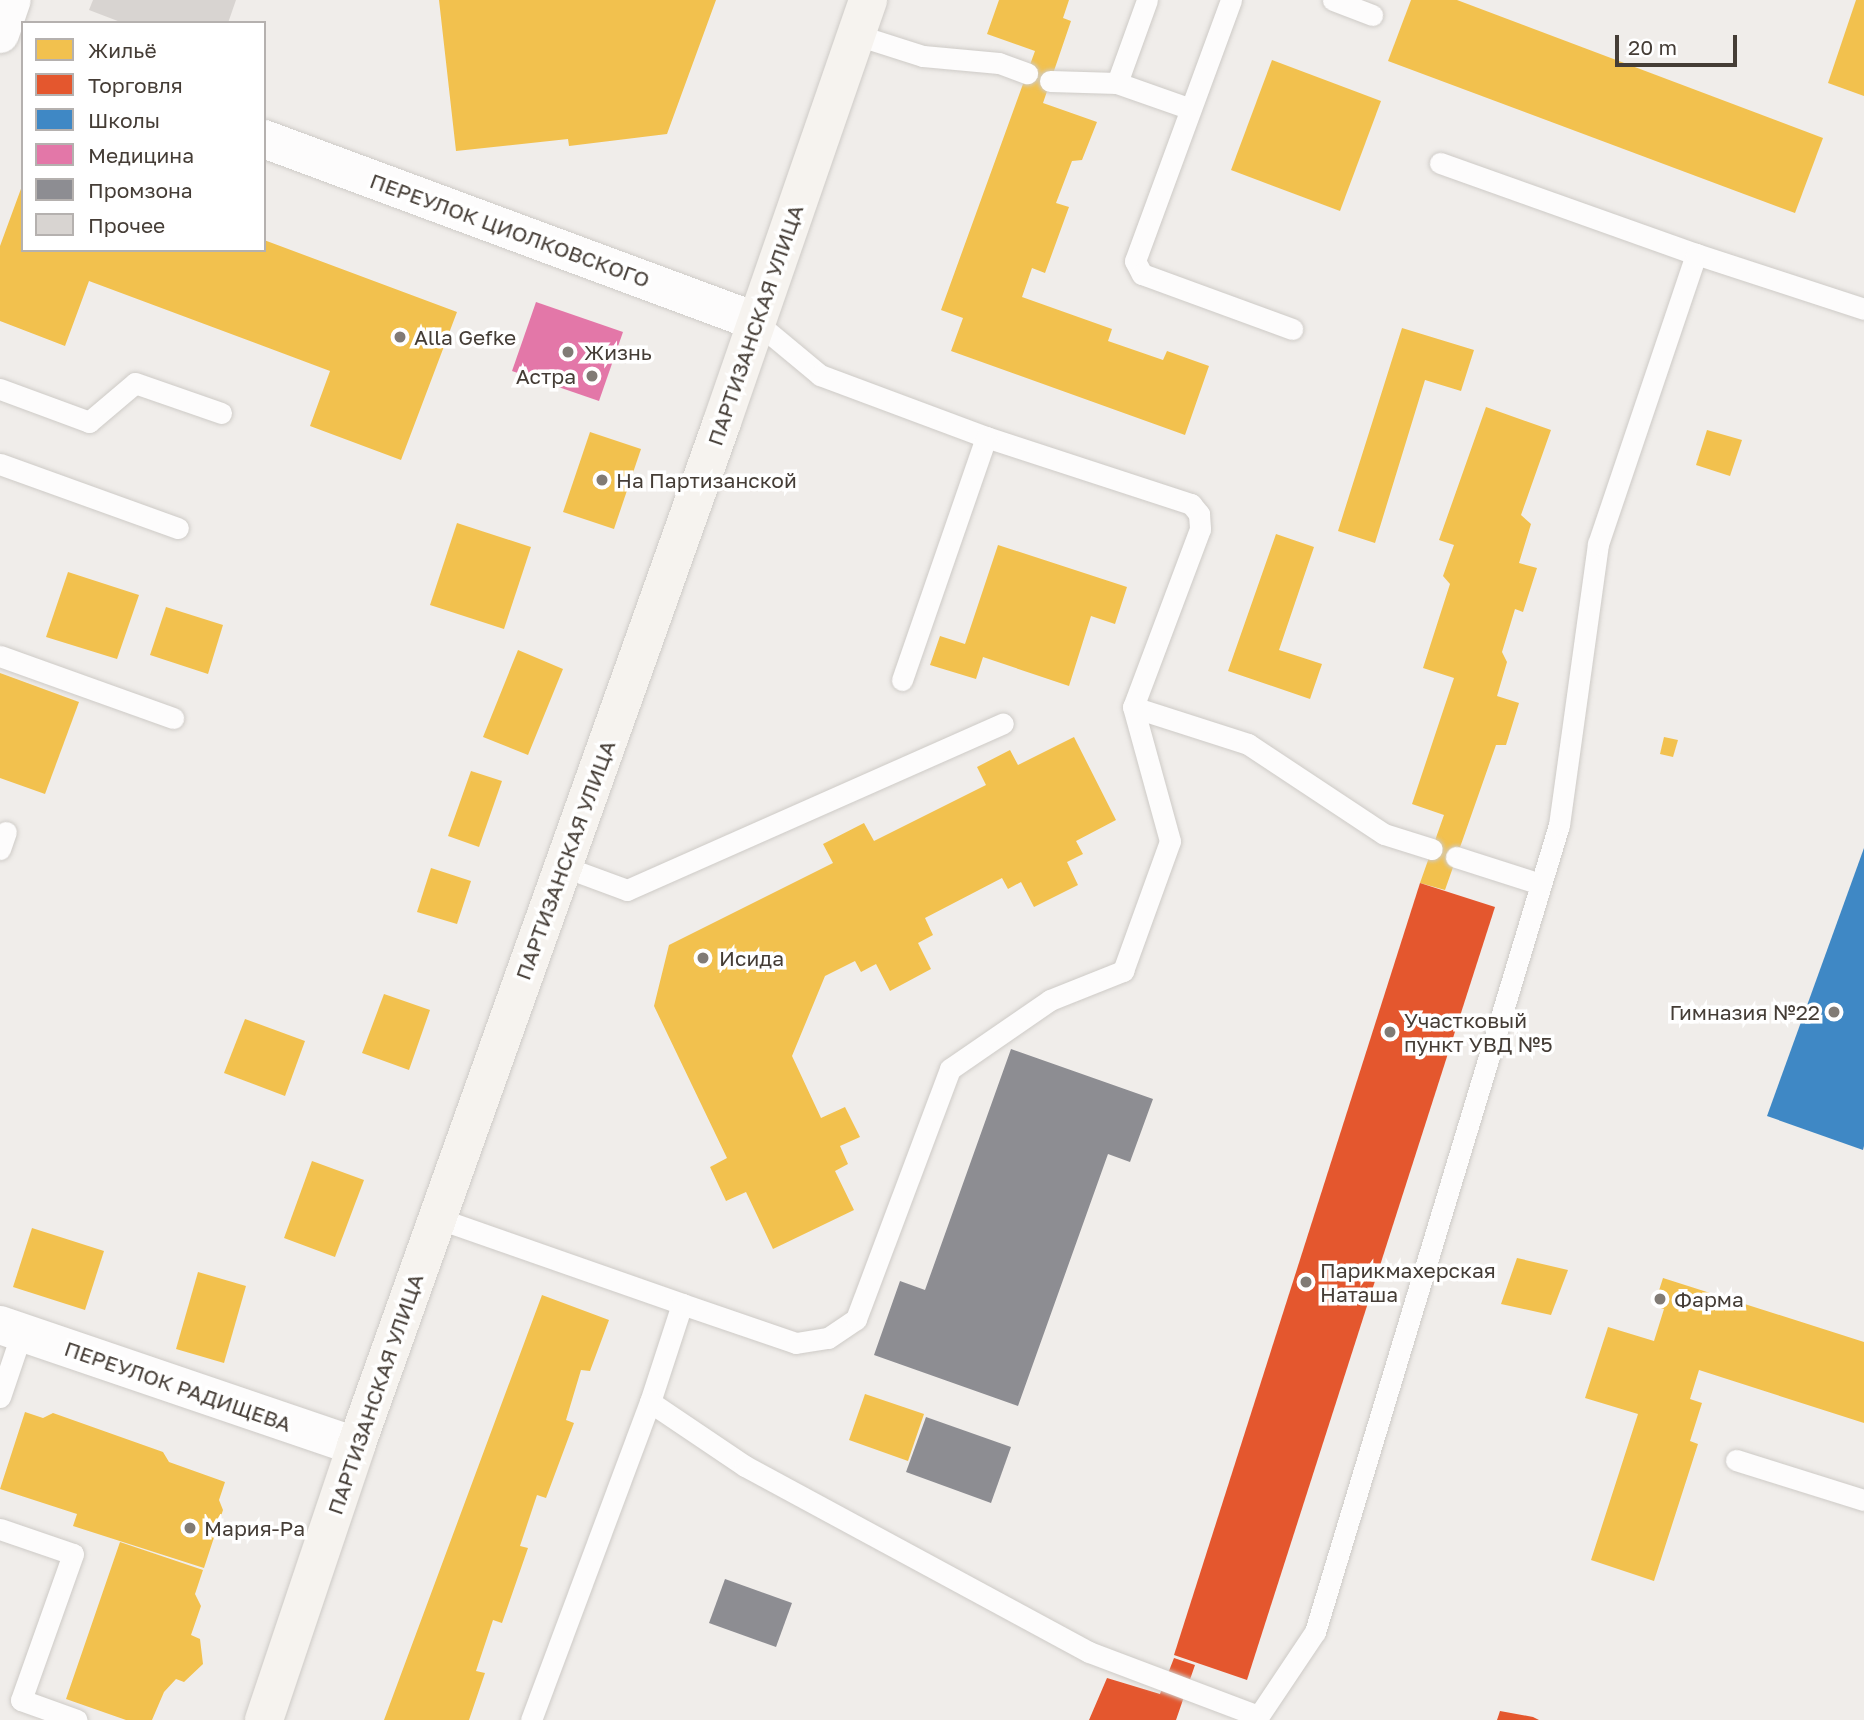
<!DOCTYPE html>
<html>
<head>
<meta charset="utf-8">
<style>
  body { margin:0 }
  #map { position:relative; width:1864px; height:1720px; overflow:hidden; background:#f0edea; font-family:"Golos Text",sans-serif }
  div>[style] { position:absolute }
  .homes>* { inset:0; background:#f2c14e }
  .shops>* { inset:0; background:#e4572e }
  .schools>* { inset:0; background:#3f88c5 }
  .health>* { inset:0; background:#e377a8 }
  .industry>* { inset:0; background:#8d8d92 }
  .building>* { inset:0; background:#d8d4d1 }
  .roads { filter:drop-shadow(0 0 2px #cecbc7) drop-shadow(0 0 2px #cecbc7) }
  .lane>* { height:21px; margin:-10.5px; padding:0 10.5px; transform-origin:10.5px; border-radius:10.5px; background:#fdfcfc }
  .street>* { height:38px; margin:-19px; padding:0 19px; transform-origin:19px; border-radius:19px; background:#fdfcfc }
  .secondary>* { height:38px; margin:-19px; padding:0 19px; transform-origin:19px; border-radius:19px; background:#f6f3ef }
  .dots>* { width:19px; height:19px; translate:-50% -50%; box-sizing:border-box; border:4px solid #fff; border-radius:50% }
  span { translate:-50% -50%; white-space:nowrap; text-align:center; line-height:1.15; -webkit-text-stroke:7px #fff; paint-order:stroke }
  .street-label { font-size:21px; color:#453d36 }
  .poi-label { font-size:21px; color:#453d36 }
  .left { translate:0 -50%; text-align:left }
  .right { translate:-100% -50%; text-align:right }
  .legend { position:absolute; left:21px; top:21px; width:245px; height:231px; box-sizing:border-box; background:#fff; border:2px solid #b5b1af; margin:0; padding:9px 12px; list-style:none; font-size:21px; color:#453d36 }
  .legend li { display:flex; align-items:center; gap:14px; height:35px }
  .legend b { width:35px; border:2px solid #b5b1af }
  .scale { position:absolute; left:1615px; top:35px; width:122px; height:32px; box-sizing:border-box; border:4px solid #453d36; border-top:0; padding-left:9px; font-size:21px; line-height:24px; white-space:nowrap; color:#453d36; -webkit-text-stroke:5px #fff; paint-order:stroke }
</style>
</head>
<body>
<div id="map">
  <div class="homes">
    <div style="clip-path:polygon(439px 0,716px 0,667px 134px,569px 146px,568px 139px,456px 151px)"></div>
    <div style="clip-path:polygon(999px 0,1069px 0,1063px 18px,1071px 21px,1043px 103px,1097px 122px,1082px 160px,1072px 161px,1056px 203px,1069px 207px,1045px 273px,1032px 268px,1022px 297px,1112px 329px,1108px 341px,1163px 360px,1167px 351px,1209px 366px,1185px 435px,951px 351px,963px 318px,941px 310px,1035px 51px,987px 34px)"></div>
    <div style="clip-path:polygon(1411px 0,1457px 0,1823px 138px,1795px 213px,1388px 61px)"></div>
    <div style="clip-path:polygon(1856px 0,1864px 0,1864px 96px,1828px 83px)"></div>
    <div style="clip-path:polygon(1272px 60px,1381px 101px,1340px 211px,1231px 170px)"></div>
    <div style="clip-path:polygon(22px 186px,23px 250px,264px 250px,264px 240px,457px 312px,401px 460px,310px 426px,330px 371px,89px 281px,65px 346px,0 321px,0 246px)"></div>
    <div style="clip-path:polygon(1402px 328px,1474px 350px,1461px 391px,1425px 380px,1375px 543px,1338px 531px)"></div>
    <div style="clip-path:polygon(1486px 407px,1551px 430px,1521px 515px,1531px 524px,1519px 563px,1537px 568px,1523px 612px,1515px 609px,1502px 652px,1507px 662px,1497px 696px,1519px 703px,1506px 745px,1496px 745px,1445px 890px,1420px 883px,1444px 815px,1412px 804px,1454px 678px,1423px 668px,1450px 584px,1443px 576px,1454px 545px,1439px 540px)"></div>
    <div style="clip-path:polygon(1707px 430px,1742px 440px,1730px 476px,1696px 465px)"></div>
    <div style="clip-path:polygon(590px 432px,641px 449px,614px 529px,563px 512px)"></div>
    <div style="clip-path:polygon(457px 523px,531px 547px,504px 629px,430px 605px)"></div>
    <div style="clip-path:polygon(1276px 534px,1314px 547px,1279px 650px,1322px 664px,1310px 699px,1228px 671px)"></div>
    <div style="clip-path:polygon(998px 545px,1127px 587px,1115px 624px,1091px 616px,1069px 686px,983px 657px,976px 679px,930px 665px,940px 636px,965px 644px)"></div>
    <div style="clip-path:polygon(68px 572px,139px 595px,117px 659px,46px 637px)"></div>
    <div style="clip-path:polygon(166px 607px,223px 625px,208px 674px,150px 655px)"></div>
    <div style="clip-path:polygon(518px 650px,563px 669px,528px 755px,483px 737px)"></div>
    <div style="clip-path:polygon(0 673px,79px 702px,45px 794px,0 778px)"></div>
    <div style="clip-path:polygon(1074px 737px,1116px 820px,1076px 841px,1083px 854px,1067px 862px,1078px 885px,1034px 907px,1021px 882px,1008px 889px,1002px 878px,925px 918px,933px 935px,918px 943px,931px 969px,890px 991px,876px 964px,861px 972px,855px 961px,825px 976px,792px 1056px,821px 1118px,845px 1107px,860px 1137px,840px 1146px,848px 1164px,835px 1171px,854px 1210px,773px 1249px,746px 1192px,726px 1201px,710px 1167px,727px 1158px,654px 1006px,669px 945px,833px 863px,823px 844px,864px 823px,874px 841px,986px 785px,977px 767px,1010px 750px,1018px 765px)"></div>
    <div style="clip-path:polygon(1664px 737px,1678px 740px,1673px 757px,1660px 754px)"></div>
    <div style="clip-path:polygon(471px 771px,502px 781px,479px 847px,448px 836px)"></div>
    <div style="clip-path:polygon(431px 868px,471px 881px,457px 924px,417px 912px)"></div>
    <div style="clip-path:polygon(384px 994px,430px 1010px,409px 1070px,362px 1053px)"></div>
    <div style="clip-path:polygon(245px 1019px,305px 1041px,285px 1096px,224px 1073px)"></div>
    <div style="clip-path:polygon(312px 1161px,364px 1180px,335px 1257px,284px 1238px)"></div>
    <div style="clip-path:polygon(32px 1228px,104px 1251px,85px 1310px,13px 1287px)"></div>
    <div style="clip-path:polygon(1517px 1258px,1568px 1270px,1551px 1315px,1501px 1304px)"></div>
    <div style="clip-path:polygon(198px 1272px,246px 1286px,224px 1363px,176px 1349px)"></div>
    <div style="clip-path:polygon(1663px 1278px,1864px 1342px,1864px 1423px,1699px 1370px,1690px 1399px,1702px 1403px,1690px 1441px,1698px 1444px,1654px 1581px,1591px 1560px,1638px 1414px,1585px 1398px,1608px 1327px,1654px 1341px,1664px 1309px,1654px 1306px)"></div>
    <div style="clip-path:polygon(542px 1295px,609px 1320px,590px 1371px,581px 1370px,566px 1420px,574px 1423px,546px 1498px,537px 1495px,520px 1546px,528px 1548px,502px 1623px,493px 1620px,476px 1671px,485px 1673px,469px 1720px,384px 1720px)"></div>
    <div style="clip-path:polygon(865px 1394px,924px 1414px,908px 1461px,849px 1440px)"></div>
    <div style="clip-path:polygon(25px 1412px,43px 1418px,53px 1413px,163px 1452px,169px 1462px,225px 1482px,219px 1500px,223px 1510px,204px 1568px,73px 1526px,77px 1514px,0 1489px)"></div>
    <div style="clip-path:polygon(120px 1542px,203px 1570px,195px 1594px,201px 1606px,191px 1635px,200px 1639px,203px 1664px,184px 1682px,176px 1679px,164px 1692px,152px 1720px,126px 1720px,66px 1699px)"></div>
  </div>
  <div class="shops">
    <div style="clip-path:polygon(1420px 883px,1495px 907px,1247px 1680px,1174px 1655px)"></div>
    <div style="clip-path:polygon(1174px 1658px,1195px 1665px,1176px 1720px,1089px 1720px,1107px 1678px,1160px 1694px)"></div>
    <div style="clip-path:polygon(1500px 1711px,1533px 1717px,1539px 1720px,1497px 1720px)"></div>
  </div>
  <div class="schools">
    <div style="clip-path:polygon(1864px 848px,1864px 1146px,1863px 1150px,1767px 1116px)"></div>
  </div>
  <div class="health">
    <div style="clip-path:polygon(536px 302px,623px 332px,599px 401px,512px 371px)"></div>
  </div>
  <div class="industry">
    <div style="clip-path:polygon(1011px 1049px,1153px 1099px,1130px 1162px,1108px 1154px,1018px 1406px,874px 1355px,900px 1281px,925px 1290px)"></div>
    <div style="clip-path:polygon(926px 1417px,1011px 1447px,991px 1503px,906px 1472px)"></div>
    <div style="clip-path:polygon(725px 1579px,792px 1603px,776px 1647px,709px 1623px)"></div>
  </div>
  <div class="building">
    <div style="clip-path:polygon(93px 0,236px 0,228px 23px,123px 23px,89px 10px)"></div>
  </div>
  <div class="roads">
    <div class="lane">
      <div style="left:1231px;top:0;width:278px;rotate:110.2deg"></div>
      <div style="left:1135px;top:261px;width:15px;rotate:62deg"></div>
      <div style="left:1142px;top:274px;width:160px;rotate:20.1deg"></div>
      <div style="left:1333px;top:0;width:42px;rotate:21deg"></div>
      <div style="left:857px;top:35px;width:69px;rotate:17.7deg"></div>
      <div style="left:923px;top:56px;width:76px;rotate:5.3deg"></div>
      <div style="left:999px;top:63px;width:30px;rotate:20deg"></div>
      <div style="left:1050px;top:81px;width:67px;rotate:1.7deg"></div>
      <div style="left:1117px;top:83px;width:88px;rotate:-70.1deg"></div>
      <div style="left:1117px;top:83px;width:78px;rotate:19.4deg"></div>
      <div style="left:1440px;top:163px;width:272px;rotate:19.6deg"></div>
      <div style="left:755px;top:321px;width:85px;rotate:39.7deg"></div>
      <div style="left:820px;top:375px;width:177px;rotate:20.5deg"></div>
      <div style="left:986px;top:437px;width:216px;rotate:18.1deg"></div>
      <div style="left:1191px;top:504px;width:13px;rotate:51deg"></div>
      <div style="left:1199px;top:514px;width:15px;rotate:86deg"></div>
      <div style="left:1200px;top:529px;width:190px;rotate:110.6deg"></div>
      <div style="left:1133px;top:707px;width:121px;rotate:17.8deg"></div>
      <div style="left:1248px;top:744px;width:163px;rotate:33.5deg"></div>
      <div style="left:1384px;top:834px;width:50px;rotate:17.4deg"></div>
      <div style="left:0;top:389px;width:95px;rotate:20.3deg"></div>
      <div style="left:89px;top:422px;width:60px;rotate:-40.3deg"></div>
      <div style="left:135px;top:383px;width:91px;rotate:19.2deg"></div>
      <div style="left:0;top:464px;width:189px;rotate:19.8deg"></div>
      <div style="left:0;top:656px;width:184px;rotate:19.7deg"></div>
      <div style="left:902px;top:680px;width:257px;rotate:-70.9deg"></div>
      <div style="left:0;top:849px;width:18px;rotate:-71deg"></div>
      <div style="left:1456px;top:857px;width:88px;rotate:17.8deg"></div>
      <div style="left:562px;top:866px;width:69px;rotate:20.3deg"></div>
      <div style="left:627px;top:890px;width:411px;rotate:-23.9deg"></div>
      <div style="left:437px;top:1218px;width:260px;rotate:19.3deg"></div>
      <div style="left:682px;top:1304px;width:103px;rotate:108.1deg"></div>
      <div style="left:650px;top:1402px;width:115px;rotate:34deg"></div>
      <div style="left:745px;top:1466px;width:391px;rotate:28.4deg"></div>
      <div style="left:1089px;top:1652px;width:181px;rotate:20.7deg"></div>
      <div style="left:682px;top:1304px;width:120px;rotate:18.9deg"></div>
      <div style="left:796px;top:1343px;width:32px;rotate:-9deg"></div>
      <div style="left:828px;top:1338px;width:34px;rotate:-34deg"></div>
      <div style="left:856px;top:1319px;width:267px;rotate:-69.4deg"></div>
      <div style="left:950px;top:1069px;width:121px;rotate:-34.6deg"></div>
      <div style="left:1050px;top:1000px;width:79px;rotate:-21.7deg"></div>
      <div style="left:1123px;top:971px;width:138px;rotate:-70.1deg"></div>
      <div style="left:1170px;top:841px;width:139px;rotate:-105.4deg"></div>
      <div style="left:0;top:1397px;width:69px;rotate:-71.3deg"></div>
      <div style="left:1736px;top:1460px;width:134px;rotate:17.4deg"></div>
      <div style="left:0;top:1529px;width:77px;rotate:18.9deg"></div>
      <div style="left:73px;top:1554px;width:155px;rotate:109.6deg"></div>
      <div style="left:21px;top:1700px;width:59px;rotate:19.7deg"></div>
      <div style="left:531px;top:1720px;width:340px;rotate:-69.5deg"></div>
      <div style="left:1256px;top:1720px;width:106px;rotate:-56.2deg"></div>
      <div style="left:1315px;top:1632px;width:843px;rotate:-73.18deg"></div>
      <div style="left:1559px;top:825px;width:284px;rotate:-82.1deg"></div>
      <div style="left:1598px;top:544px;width:306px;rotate:-71.3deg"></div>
      <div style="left:1696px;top:254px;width:177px;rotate:18.1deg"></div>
    </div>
    <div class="street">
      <div style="left:0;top:34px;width:36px;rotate:-71deg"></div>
      <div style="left:264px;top:139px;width:524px;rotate:20.34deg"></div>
      <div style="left:0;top:1325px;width:376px;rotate:18.8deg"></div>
    </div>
    <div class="secondary">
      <div style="left:264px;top:1720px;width:289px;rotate:-71.4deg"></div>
      <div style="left:356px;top:1446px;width:1087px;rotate:-70.33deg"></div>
      <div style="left:722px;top:422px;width:447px;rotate:-70.9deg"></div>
    </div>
  </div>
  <div class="dots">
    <div style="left:400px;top:337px;background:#817b75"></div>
    <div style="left:568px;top:352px;background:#817b75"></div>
    <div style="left:592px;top:376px;background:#817b75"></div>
    <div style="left:602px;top:480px;background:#817b75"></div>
    <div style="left:703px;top:958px;background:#817b75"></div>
    <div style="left:1834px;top:1012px;background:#817b75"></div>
    <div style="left:1390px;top:1032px;background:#817b75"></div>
    <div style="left:1306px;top:1282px;background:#817b75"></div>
    <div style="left:1660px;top:1299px;background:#817b75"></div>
    <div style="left:190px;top:1528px;background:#817b75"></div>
  </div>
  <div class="street-label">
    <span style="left:510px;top:230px;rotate:20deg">ПЕРЕУЛОК ЦИОЛКОВСКОГО</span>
    <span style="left:755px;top:325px;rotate:-71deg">ПАРТИЗАНСКАЯ УЛИЦА</span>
    <span style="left:565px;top:860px;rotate:-70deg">ПАРТИЗАНСКАЯ УЛИЦА</span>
    <span style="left:178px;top:1386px;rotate:19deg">ПЕРЕУЛОК РАДИЩЕВА</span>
    <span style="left:375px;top:1394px;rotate:-71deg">ПАРТИЗАНСКАЯ УЛИЦА</span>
  </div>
  <div class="poi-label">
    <span class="left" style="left:414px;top:337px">Alla Gefke</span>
    <span class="left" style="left:584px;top:352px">Жизнь</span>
    <span class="right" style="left:576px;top:376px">Астра</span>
    <span class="left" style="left:616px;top:480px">На Партизанской</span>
    <span class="left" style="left:719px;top:958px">Исида</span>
    <span class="right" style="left:1820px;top:1012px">Гимназия №22</span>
    <span class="left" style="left:1404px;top:1032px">Участковый<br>пункт УВД №5</span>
    <span class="left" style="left:1320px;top:1282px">Парикмахерская<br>Наташа</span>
    <span class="left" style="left:1674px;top:1299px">Фарма</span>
    <span class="left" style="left:204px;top:1528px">Мария-Ра</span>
  </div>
  <ul class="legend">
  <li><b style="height:19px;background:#f2c14e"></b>Жильё</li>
  <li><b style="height:19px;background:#e4572e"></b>Торговля</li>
  <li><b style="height:19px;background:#3f88c5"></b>Школы</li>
  <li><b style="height:19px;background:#e377a8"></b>Медицина</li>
  <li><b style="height:19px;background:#8d8d92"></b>Промзона</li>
  <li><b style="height:19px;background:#d8d4d1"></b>Прочее</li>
  </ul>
  <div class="scale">20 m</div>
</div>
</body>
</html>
